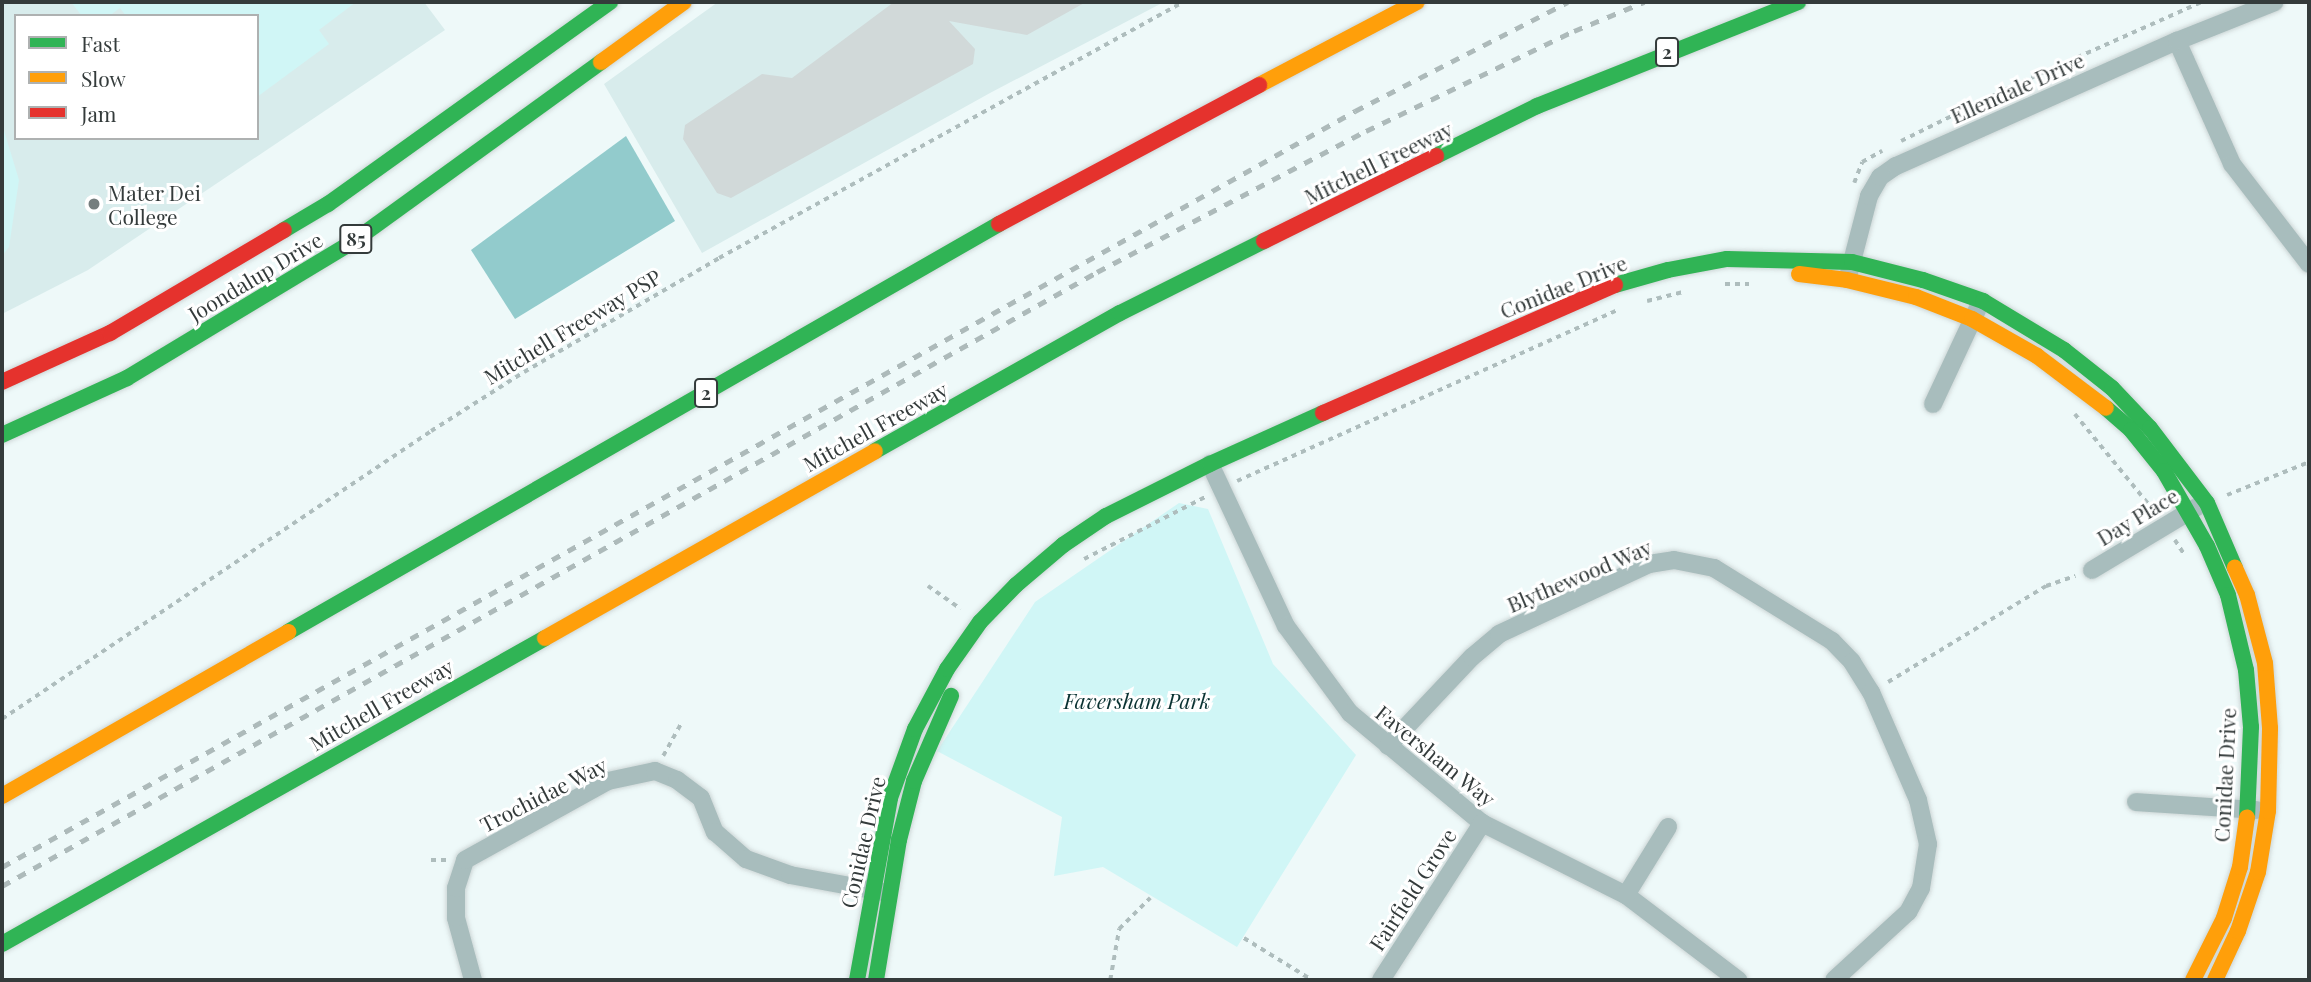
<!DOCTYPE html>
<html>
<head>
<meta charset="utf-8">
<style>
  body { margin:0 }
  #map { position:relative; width:2311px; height:982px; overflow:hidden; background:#eef9f9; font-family:"Playfair Display",serif }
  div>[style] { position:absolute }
  .built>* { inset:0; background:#d8ecec }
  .green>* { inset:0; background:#d0f6f6 }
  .water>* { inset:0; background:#92cbcc }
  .building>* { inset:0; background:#d1d9d9 }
  .path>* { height:3.5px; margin-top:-1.75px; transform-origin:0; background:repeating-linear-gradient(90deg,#aebdbd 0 5px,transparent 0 10px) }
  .roads { filter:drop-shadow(0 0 2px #cdd6d6) drop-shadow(0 0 2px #cdd6d6) }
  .street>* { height:18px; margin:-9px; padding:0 9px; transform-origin:9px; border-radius:9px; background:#a8bdbd }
  .fast>* { height:16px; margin:-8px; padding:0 8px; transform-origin:8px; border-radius:8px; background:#30b455 }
  .slow>* { height:16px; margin:-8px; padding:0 8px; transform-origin:8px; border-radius:8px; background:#ff9f0a }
  .jam>* { height:16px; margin:-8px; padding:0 8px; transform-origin:8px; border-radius:8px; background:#e5322d }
  .rail>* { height:5px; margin-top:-2.5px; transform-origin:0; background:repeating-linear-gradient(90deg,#adbaba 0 9px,transparent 0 18px) }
  .dots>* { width:19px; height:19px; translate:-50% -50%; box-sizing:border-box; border:4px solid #fff; border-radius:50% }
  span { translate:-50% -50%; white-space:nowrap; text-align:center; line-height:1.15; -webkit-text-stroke:6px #fff; paint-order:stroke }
  .shield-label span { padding:2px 5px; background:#fff; border:2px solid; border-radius:5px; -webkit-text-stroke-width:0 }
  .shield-label { font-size:19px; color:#343b3b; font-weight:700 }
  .street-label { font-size:21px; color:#343b3b }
  .poi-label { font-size:21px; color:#343b3b }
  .left { translate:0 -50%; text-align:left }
  .park-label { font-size:21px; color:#0a3232; font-style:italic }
  .frame { position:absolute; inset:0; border:4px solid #343b3b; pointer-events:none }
  .legend { position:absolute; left:14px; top:14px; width:245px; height:126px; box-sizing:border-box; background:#fff; border:2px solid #aeb1b1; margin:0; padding:9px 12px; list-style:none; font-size:21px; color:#343b3b }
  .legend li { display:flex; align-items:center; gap:14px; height:35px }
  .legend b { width:35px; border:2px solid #aeb1b1 }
</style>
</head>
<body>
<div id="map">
  <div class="built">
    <div style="clip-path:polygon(evenodd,2px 2px,424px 2px,445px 30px,88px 270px,2px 314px,2px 2px,16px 16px,257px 16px,257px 138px,16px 138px,16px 16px)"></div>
    <div style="clip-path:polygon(718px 2px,1164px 2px,990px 93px,702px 253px,604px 84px)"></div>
  </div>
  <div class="green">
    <div style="clip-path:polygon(71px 2px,356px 2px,319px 30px,329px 44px,257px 97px,257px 16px,126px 16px,120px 8px,109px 16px,82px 16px)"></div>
    <div style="clip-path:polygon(2px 124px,19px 180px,9px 247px,2px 256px)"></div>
    <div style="clip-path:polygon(1179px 503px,1208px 509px,1273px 664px,1356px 755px,1237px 947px,1103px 867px,1054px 876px,1062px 817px,937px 751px,1035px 602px)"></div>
  </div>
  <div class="water">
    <div style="clip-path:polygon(626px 136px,675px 221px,515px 319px,471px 250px)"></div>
  </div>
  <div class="building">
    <div style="clip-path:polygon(894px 2px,1086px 2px,1027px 35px,949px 21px,975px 49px,973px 64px,731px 198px,717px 193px,683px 139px,685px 125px,762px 74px,792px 78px)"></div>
  </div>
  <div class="path">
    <div style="left:1901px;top:141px;width:115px;rotate:-26.3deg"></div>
    <div style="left:2004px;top:90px;width:217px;rotate:-24deg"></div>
    <div style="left:1854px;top:183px;width:22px;rotate:-69deg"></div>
    <div style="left:1862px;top:162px;width:23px;rotate:-29deg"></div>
    <div style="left:1725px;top:284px;width:24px"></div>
    <div style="left:1647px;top:301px;width:37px;rotate:-14deg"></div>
    <div style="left:2075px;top:414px;width:125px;rotate:50.8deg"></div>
    <div style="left:1237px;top:481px;width:419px;rotate:-24.2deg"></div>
    <div style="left:2227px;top:495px;width:88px;rotate:-21.9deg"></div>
    <div style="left:2175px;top:540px;width:17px;rotate:57deg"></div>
    <div style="left:1084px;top:559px;width:136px;rotate:-27.1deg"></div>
    <div style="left:928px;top:586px;width:40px;rotate:34.9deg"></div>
    <div style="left:1888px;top:682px;width:185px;rotate:-31.3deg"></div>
    <div style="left:2046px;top:586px;width:31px;rotate:-19deg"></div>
    <div style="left:2px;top:719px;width:517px;rotate:-33.87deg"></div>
    <div style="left:431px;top:431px;width:110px;rotate:-32.4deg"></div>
    <div style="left:524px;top:372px;width:226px;rotate:-30.3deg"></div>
    <div style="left:719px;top:258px;width:530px;rotate:-28.89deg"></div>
    <div style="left:663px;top:756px;width:37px;rotate:-61deg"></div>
    <div style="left:431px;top:860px;width:16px"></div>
    <div style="left:1244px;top:938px;width:80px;rotate:31.7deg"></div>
    <div style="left:1110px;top:980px;width:52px;rotate:-80deg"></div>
    <div style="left:1119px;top:929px;width:44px;rotate:-45deg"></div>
  </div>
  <div class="roads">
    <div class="street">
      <div style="left:2177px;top:41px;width:135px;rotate:65.9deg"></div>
      <div style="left:2232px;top:164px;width:126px;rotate:52.4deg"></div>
      <div style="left:1849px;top:273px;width:80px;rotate:-75.4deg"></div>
      <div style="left:1869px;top:196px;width:22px;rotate:-60deg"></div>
      <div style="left:1880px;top:177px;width:19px;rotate:-35deg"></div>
      <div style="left:1896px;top:166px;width:308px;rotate:-24deg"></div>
      <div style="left:2177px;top:41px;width:105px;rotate:-21.7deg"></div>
      <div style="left:1933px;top:404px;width:104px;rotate:-64.9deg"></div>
      <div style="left:1210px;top:464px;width:179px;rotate:64.9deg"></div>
      <div style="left:1286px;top:626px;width:108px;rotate:53.7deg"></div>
      <div style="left:1350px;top:713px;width:172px;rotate:39.8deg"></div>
      <div style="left:1482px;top:823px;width:161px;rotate:26.6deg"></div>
      <div style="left:1626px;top:895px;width:141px;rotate:37.2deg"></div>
      <div style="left:2092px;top:570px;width:122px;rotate:-31deg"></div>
      <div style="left:1388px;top:746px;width:122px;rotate:-46.7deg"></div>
      <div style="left:1472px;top:657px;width:35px;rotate:-40deg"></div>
      <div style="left:1499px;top:634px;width:166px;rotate:-25deg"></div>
      <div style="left:1649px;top:564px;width:25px;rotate:-9deg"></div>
      <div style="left:1674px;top:560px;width:41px;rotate:11.3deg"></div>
      <div style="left:1714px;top:568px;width:139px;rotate:31.7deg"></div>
      <div style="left:1832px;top:641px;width:29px;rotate:46deg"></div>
      <div style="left:1852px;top:662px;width:36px;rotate:58deg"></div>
      <div style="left:1871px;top:692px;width:118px;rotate:66.5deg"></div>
      <div style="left:1918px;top:800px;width:45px;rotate:77.2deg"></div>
      <div style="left:1928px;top:844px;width:45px;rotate:99deg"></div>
      <div style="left:1921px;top:888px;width:27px;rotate:118deg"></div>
      <div style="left:1908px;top:912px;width:100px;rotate:137.4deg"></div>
      <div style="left:2136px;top:802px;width:121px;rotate:3.8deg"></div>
      <div style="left:1626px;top:895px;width:80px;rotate:-58.3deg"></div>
      <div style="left:473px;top:980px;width:64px;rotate:-105.3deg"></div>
      <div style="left:456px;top:918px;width:30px;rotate:-90deg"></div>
      <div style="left:456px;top:888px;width:29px;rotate:-72deg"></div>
      <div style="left:465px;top:860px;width:163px;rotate:-28.9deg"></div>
      <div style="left:608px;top:781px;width:48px;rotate:-12deg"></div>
      <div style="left:655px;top:771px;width:24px;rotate:22deg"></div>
      <div style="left:677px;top:780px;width:30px;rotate:37deg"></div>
      <div style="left:701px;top:798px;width:37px;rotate:68deg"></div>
      <div style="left:715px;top:832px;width:41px;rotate:41.1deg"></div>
      <div style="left:746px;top:859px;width:47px;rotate:20deg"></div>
      <div style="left:790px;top:875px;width:95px;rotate:10.4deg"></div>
      <div style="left:1381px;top:980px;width:187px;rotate:-57.2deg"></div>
    </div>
    <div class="fast">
      <div style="left:1436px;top:156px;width:113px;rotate:-26.3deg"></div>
      <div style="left:1537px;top:106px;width:281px;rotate:-21.7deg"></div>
      <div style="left:284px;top:230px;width:51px;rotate:-30.6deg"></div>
      <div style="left:328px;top:204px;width:347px;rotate:-35.6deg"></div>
      <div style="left:1615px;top:285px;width:55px;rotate:-15.8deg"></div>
      <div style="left:1668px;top:270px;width:60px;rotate:-10.6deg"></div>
      <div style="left:1727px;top:259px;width:125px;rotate:1.4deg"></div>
      <div style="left:1852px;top:262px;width:73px;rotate:14.2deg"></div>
      <div style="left:1923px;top:280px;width:64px;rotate:19.3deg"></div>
      <div style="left:1983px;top:301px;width:95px;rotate:31.2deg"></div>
      <div style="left:2064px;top:350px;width:61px;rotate:38.4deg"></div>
      <div style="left:2112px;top:388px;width:55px;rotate:46.5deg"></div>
      <div style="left:2150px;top:428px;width:94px;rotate:52.8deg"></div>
      <div style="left:2207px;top:503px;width:71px;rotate:66.7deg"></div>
      <div style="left:2106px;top:408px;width:33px;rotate:41deg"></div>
      <div style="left:2131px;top:430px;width:53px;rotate:51.2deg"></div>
      <div style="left:2164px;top:471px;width:86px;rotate:60.2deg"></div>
      <div style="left:2207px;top:546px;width:53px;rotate:66.8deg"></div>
      <div style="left:2228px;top:595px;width:77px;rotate:76.5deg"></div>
      <div style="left:2246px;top:670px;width:57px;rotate:85deg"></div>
      <div style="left:2251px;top:727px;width:90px;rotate:92.5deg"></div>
      <div style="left:2px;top:435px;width:137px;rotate:-24.5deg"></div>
      <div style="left:127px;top:378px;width:262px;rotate:-31.1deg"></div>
      <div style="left:351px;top:243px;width:309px;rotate:-35.9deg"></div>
      <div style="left:875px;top:451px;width:281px;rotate:-29.4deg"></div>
      <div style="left:1120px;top:313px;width:161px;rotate:-26.6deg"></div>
      <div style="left:288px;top:632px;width:820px;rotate:-29.85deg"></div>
      <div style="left:2px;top:944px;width:623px;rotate:-29.4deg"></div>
      <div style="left:857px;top:980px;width:185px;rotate:-79.7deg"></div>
      <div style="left:890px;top:798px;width:73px;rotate:-70.1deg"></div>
      <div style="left:915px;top:729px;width:68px;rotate:-61.9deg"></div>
      <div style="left:947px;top:669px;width:57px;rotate:-54.9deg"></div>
      <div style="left:980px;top:622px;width:52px;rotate:-45.8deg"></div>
      <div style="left:1016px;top:585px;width:62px;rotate:-40.4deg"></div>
      <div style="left:1063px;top:545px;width:52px;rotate:-34deg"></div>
      <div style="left:1106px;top:516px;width:116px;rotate:-26.6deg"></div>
      <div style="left:1210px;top:464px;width:124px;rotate:-24.3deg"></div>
      <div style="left:876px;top:980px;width:142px;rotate:-80.7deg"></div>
      <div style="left:899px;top:840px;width:61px;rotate:-75.7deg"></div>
      <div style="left:914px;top:781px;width:93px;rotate:-66.5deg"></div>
    </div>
    <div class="slow">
      <div style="left:601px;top:62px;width:102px;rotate:-35.9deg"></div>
      <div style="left:1259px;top:85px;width:178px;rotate:-27.7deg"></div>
      <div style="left:1799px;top:274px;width:48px;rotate:7.1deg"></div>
      <div style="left:1847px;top:280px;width:71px;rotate:13.8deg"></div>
      <div style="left:1916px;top:297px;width:60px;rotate:21.4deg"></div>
      <div style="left:1972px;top:319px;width:75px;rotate:29.6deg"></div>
      <div style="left:2037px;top:356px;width:86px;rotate:37deg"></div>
      <div style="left:545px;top:638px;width:379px;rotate:-29.5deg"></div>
      <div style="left:2px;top:796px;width:330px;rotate:-29.8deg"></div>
      <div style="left:2193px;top:980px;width:69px;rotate:-63.4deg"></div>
      <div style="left:2224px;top:918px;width:53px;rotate:-72.6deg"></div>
      <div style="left:2240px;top:867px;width:50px;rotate:-82deg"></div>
      <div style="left:2215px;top:980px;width:54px;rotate:-64.9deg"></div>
      <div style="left:2238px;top:931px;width:62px;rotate:-71.3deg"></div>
      <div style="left:2258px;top:872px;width:62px;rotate:-80.7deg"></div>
      <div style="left:2268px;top:811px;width:83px;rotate:-88.6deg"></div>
      <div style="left:2270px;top:728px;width:65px;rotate:-94.4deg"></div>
      <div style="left:2265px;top:663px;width:70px;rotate:-104.8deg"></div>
      <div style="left:2247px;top:595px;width:30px;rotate:-114deg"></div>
    </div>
    <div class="jam">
      <div style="left:999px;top:224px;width:295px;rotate:-28.1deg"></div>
      <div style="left:1264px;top:241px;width:192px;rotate:-26.3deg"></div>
      <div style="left:2px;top:382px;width:119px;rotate:-24.4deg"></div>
      <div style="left:110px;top:333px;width:202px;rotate:-30.6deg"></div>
      <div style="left:1323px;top:413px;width:319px;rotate:-23.7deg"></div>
    </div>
  </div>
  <div class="rail">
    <div style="left:2px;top:867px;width:1550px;rotate:-29.19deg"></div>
    <div style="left:1355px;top:111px;width:239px;rotate:-27.1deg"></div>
    <div style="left:2px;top:886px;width:1255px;rotate:-29.28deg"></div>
    <div style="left:1097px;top:272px;width:304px;rotate:-27.7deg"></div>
    <div style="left:1366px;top:131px;width:231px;rotate:-25.7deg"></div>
    <div style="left:1574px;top:31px;width:76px;rotate:-22.5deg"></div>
  </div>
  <div class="dots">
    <div style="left:94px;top:204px;background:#757e7e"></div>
  </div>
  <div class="shield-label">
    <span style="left:1667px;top:52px">2</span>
    <span style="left:356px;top:239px">85</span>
    <span style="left:706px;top:393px">2</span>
  </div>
  <div class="street-label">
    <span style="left:2017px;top:87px;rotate:-24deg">Ellendale Drive</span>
    <span style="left:1378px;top:162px;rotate:-26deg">Mitchell Freeway</span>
    <span style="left:255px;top:276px;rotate:-31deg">Joondalup Drive</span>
    <span style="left:1563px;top:286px;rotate:-22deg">Conidae Drive</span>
    <span style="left:572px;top:326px;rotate:-31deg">Mitchell Freeway PSP</span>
    <span style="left:875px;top:426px;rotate:-29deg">Mitchell Freeway</span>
    <span style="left:2137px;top:516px;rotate:-31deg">Day Place</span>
    <span style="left:1579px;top:575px;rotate:-23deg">Blythewood Way</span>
    <span style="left:381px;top:704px;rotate:-30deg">Mitchell Freeway</span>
    <span style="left:1436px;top:755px;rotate:39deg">Faversham Way</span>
    <span style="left:2224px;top:775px;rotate:-87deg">Conidae Drive</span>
    <span style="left:543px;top:794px;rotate:-27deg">Trochidae Way</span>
    <span style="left:862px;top:842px;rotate:-77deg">Conidae Drive</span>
    <span style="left:1412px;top:889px;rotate:-57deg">Fairfield Grove</span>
  </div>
  <div class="poi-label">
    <span class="left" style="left:108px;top:204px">Mater Dei<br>College</span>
  </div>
  <div class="park-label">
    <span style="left:1137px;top:700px">Faversham Park</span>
  </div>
  <div class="frame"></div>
  <ul class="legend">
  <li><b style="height:9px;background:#30b455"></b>Fast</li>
  <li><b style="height:9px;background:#ff9f0a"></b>Slow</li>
  <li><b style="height:9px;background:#e5322d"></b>Jam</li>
  </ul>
</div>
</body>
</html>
